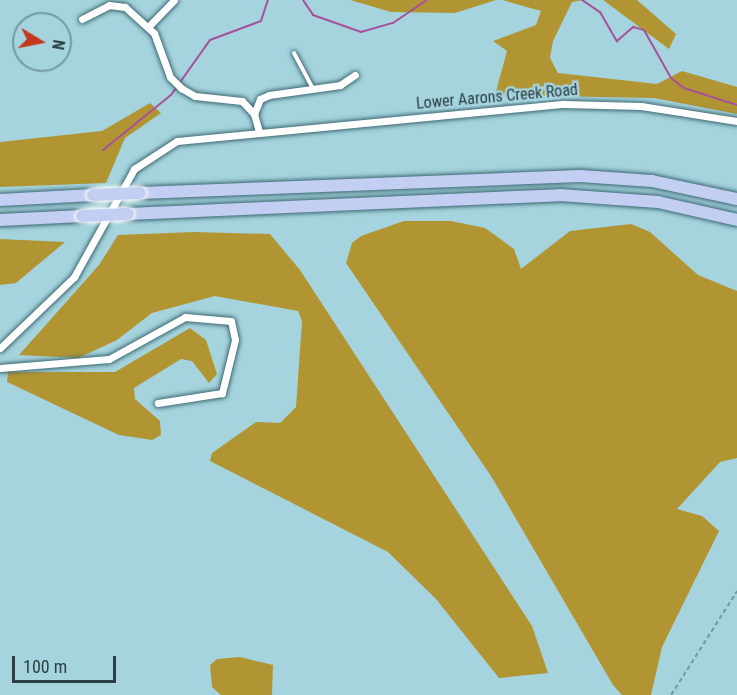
<!DOCTYPE html>
<html>
<head>
<meta charset="utf-8">
<style>
  body { margin:0 }
  #map { position:relative; width:737px; height:695px; overflow:hidden; background:#a5d4de; font-family:"Roboto Condensed",sans-serif }
  div>[style] { position:absolute }
  .forest>* { inset:0; background:#b19533 }
  .stream>* { height:2px; margin:-1px; padding:0 1px; transform-origin:1px; border-radius:1px; background:#a7509b }
  .path>* { height:1.5px; margin-top:-0.75px; transform-origin:0; background:repeating-linear-gradient(90deg,#7498a0 0 4.5px,transparent 0 7.5px) }
  .roads { filter:drop-shadow(0 0 2px #3e6a73) drop-shadow(0 0 2px #3e6a73) }
  .lane>* { height:4px; margin:-2px; padding:0 2px; transform-origin:2px; border-radius:2px; background:#fff }
  .street>* { height:7px; margin:-3.5px; padding:0 3.5px; transform-origin:3.5px; border-radius:3.5px; background:#fff }
  .highway>* { height:12px; margin:-6px; padding:0 6px; transform-origin:6px; border-radius:6px; background:#c3cef3 }
  .bridges { filter:drop-shadow(0 0 2px #fff) drop-shadow(0 0 2px #fff) }
  .highway-bridge>* { height:12px; margin:-6px; padding:0 6px; transform-origin:6px; border-radius:6px; background:#c3cef3 }
  span { translate:-50% -50%; white-space:nowrap; text-align:center; line-height:1.15; -webkit-text-stroke:5px #a5d4de; paint-order:stroke }
  .street-label { font-size:16px; color:#2d4044 }
  .north { position:absolute; left:12px; top:12px; width:60px; height:60px; box-sizing:border-box; background:#a5d4de; border:2px solid #7599a0; border-radius:50%; rotate:100deg; font-size:16px; font-weight:700; line-height:24px; text-align:center; color:#2d4044 }
  .north::after { content:''; display:block; margin:auto; width:21px; height:27px; background:#c4391e; clip-path:polygon(50% 0,100% 100%,50% 72%,0 100%) }
  .scale { position:absolute; left:12px; top:656px; width:104px; height:27px; box-sizing:border-box; border:3px solid #2d4044; border-top:0; padding-left:8px; font-size:18px; line-height:21px; white-space:nowrap; color:#2d4044; -webkit-text-stroke:4px #a5d4de; paint-order:stroke }
</style>
</head>
<body>
<div id="map">
  <div class="forest">
    <div style="clip-path:polygon(350px 0,496px 0,455px 13px,391px 12px)"></div>
    <div style="clip-path:polygon(502px 0,584px 0,572px 2px,553px 41px,550px 58px,558px 73px,657px 84px,682px 71px,737px 87px,737px 114px,654px 98px,495px 95px,507px 51px,493px 41px,536px 25px,541px 11px)"></div>
    <div style="clip-path:polygon(603px 0,637px 0,676px 34px,669px 49px)"></div>
    <div style="clip-path:polygon(150px 103px,161px 113px,125px 138px,106px 183px,0 187px,0 142px,102px 131px)"></div>
    <div style="clip-path:polygon(404px 221px,451px 221px,485px 228px,514px 249px,521px 269px,570px 231px,631px 224px,650px 232px,698px 275px,737px 291px,737px 458px,720px 462px,677px 509px,702px 516px,719px 531px,662px 647px,651px 695px,622px 695px,613px 685px,491px 476px,346px 263px,352px 243px,361px 236px)"></div>
    <div style="clip-path:polygon(194px 232px,270px 234px,300px 270px,532px 626px,548px 673px,499px 678px,436px 599px,388px 552px,210px 461px,212px 453px,256px 422px,280px 423px,296px 407px,302px 321px,298px 311px,215px 296px,152px 313px,117px 340px,78px 358px,19px 355px,99px 265px,118px 235px)"></div>
    <div style="clip-path:polygon(0 239px,65px 242px,16px 283px,0 285px)"></div>
    <div style="clip-path:polygon(190px 328px,206px 340px,217px 374px,209px 383px,192px 361px,181px 359px,134px 388px,135px 399px,160px 421px,161px 435px,152px 440px,119px 435px,7px 382px,8px 372px,115px 372px)"></div>
    <div style="clip-path:polygon(240px 657px,273px 665px,272px 695px,221px 695px,212px 687px,210px 665px,217px 659px)"></div>
  </div>
  <div class="stream">
    <div style="left:303px;top:0;width:18px;rotate:56deg"></div>
    <div style="left:313px;top:15px;width:51px;rotate:19.5deg"></div>
    <div style="left:361px;top:32px;width:33px;rotate:-16deg"></div>
    <div style="left:393px;top:23px;width:41px;rotate:-34.1deg"></div>
    <div style="left:582px;top:0;width:22px;rotate:34deg"></div>
    <div style="left:600px;top:12px;width:34px;rotate:60deg"></div>
    <div style="left:617px;top:41px;width:21px;rotate:-41deg"></div>
    <div style="left:633px;top:27px;width:11px;rotate:15deg"></div>
    <div style="left:644px;top:30px;width:55px;rotate:60.6deg"></div>
    <div style="left:671px;top:78px;width:16px;rotate:38deg"></div>
    <div style="left:684px;top:88px;width:56px;rotate:17.8deg"></div>
    <div style="left:103px;top:150px;width:87px;rotate:-39deg"></div>
    <div style="left:171px;top:95px;width:67px;rotate:-54.7deg"></div>
    <div style="left:210px;top:40px;width:54px;rotate:-20.4deg"></div>
    <div style="left:261px;top:21px;width:22px;rotate:-72deg"></div>
  </div>
  <div class="path">
    <div style="left:671px;top:695px;width:123px;rotate:-57.6deg"></div>
  </div>
  <div class="roads">
    <div class="lane">
      <div style="left:294px;top:53px;width:40px;rotate:62deg"></div>
    </div>
    <div class="street">
      <div style="left:82px;top:19px;width:30px;rotate:-27deg"></div>
      <div style="left:109px;top:5px;width:16px;rotate:7deg"></div>
      <div style="left:125px;top:7px;width:39px;rotate:42deg"></div>
      <div style="left:154px;top:33px;width:47px;rotate:70deg"></div>
      <div style="left:170px;top:77px;width:16px;rotate:45deg"></div>
      <div style="left:181px;top:88px;width:16px;rotate:30deg"></div>
      <div style="left:195px;top:96px;width:47px;rotate:6.1deg"></div>
      <div style="left:242px;top:101px;width:18px;rotate:47deg"></div>
      <div style="left:254px;top:114px;width:16px;rotate:-68deg"></div>
      <div style="left:260px;top:99px;width:10px;rotate:-24deg"></div>
      <div style="left:269px;top:95px;width:72px;rotate:-8deg"></div>
      <div style="left:340px;top:85px;width:18px;rotate:-34deg"></div>
      <div style="left:149px;top:26px;width:36px;rotate:-46deg"></div>
      <div style="left:254px;top:114px;width:18px;rotate:74deg"></div>
      <div style="left:0;top:348px;width:103px;rotate:-43.8deg"></div>
      <div style="left:74px;top:277px;width:124px;rotate:-60.9deg"></div>
      <div style="left:134px;top:169px;width:51px;rotate:-33.1deg"></div>
      <div style="left:177px;top:141px;width:389px;rotate:-5.5deg"></div>
      <div style="left:564px;top:104px;width:77px;rotate:1.5deg"></div>
      <div style="left:641px;top:106px;width:97px;rotate:8.9deg"></div>
      <div style="left:0;top:368px;width:109px;rotate:-4.7deg"></div>
      <div style="left:109px;top:359px;width:87px;rotate:-28.9deg"></div>
      <div style="left:185px;top:317px;width:46px;rotate:5deg"></div>
      <div style="left:231px;top:321px;width:19px;rotate:78deg"></div>
      <div style="left:235px;top:340px;width:55px;rotate:103.8deg"></div>
      <div style="left:222px;top:393px;width:65px;rotate:171.1deg"></div>
    </div>
    <div class="highway">
      <div style="left:140px;top:193px;width:440px;rotate:-2.2deg"></div>
      <div style="left:580px;top:176px;width:72px;rotate:4deg"></div>
      <div style="left:652px;top:181px;width:87px;rotate:12deg"></div>
      <div style="left:0;top:200px;width:93px;rotate:-3.1deg"></div>
      <div style="left:128px;top:214px;width:432px;rotate:-2.5deg"></div>
      <div style="left:560px;top:195px;width:98px;rotate:4.1deg"></div>
      <div style="left:658px;top:202px;width:81px;rotate:12.8deg"></div>
      <div style="left:0;top:220px;width:82px;rotate:-2.8deg"></div>
    </div>
  </div>
  <div class="bridges">
    <div class="highway-bridge">
      <div style="left:93px;top:195px;width:47px;rotate:-2.4deg"></div>
      <div style="left:82px;top:216px;width:46px;rotate:-2.5deg"></div>
    </div>
  </div>
  <div class="street-label">
    <span style="left:497px;top:97px;rotate:-5deg">Lower Aarons Creek Road</span>
  </div>
  <div class="north">N</div>
  <div class="scale">100 m</div>
</div>
</body>
</html>
